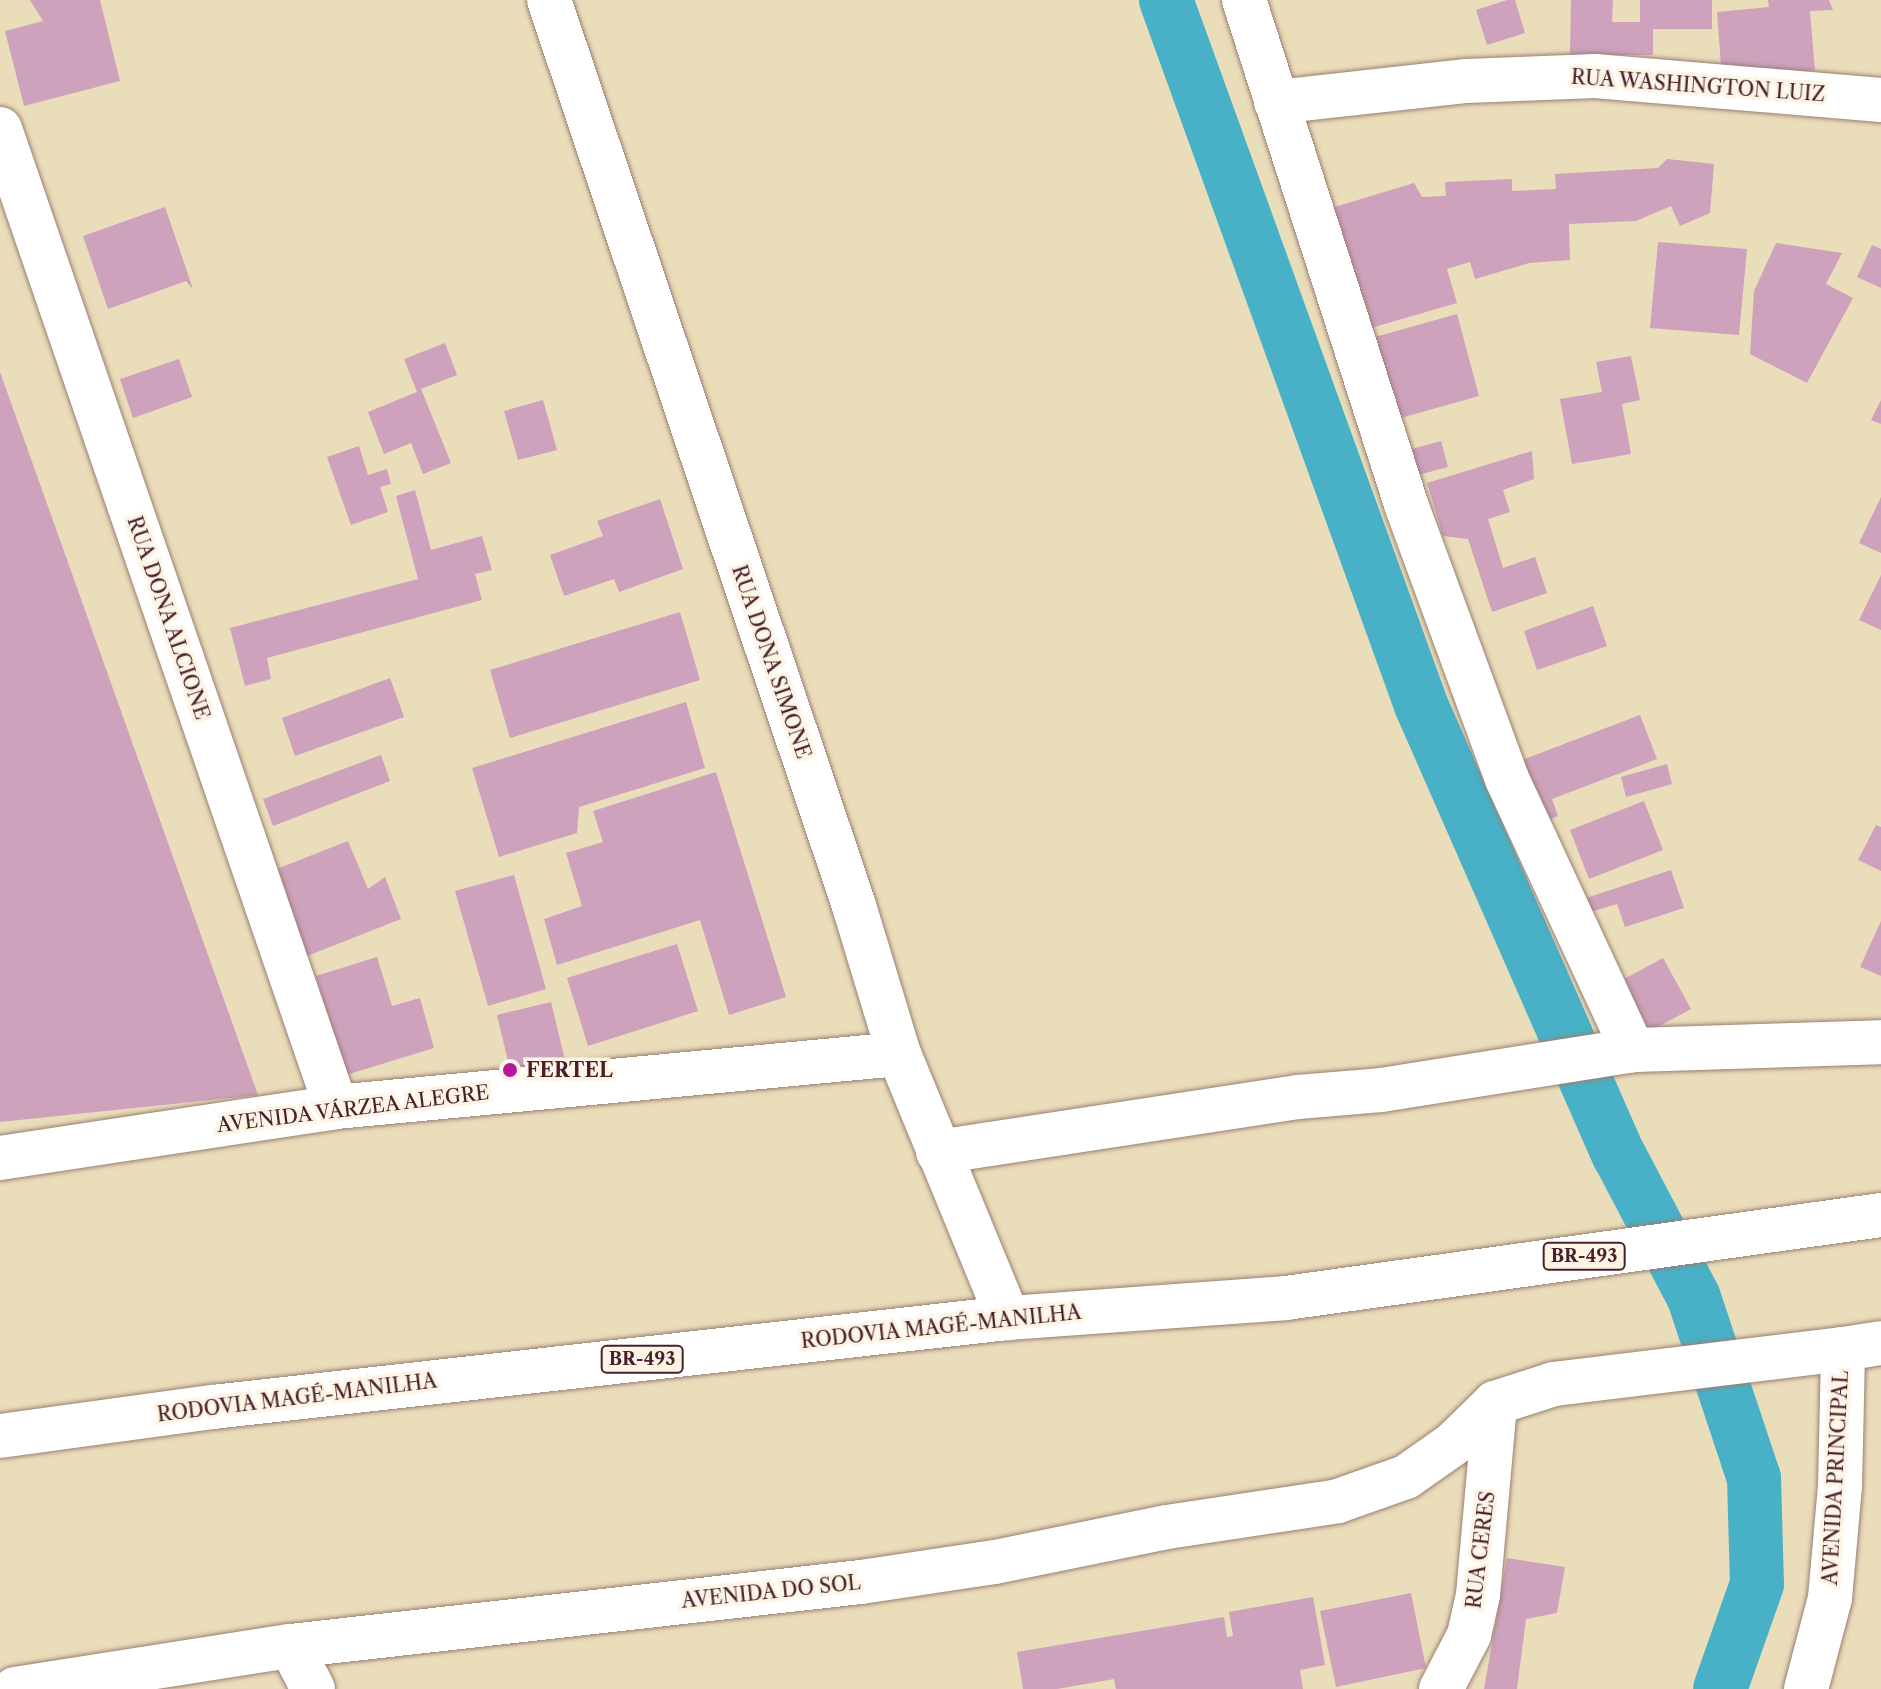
<!DOCTYPE html>
<html>
<head>
<meta charset="utf-8">
<style>
  body { margin:0 }
  #map { position:relative; width:1881px; height:1689px; overflow:hidden; background:#eaddba; font-family:"Libre Caslon Text",serif }
  div>[style] { position:absolute }
  .canal>* { height:54px; margin:-27px; padding:0 27px; transform-origin:27px; border-radius:27px; background:#48b1c7 }
  .building>* { inset:0; background:#cea1bd }
  .roads { filter:drop-shadow(0 0 2px #9a7e72) drop-shadow(0 0 2px #9a7e72) }
  .street>* { height:44px; margin:-22px; padding:0 22px; transform-origin:22px; border-radius:22px; background:#fff }
  .highway>* { height:44px; margin:-22px; padding:0 22px; transform-origin:22px; border-radius:22px; background:#fff }
  .dots>* { width:22px; height:22px; translate:-50% -50%; box-sizing:border-box; border:4px solid #fcf5e5; border-radius:50% }
  span { translate:-50% -50%; white-space:nowrap; text-align:center; line-height:1.15; -webkit-text-stroke:7px #fcf5e5; paint-order:stroke }
  .shield-label span { padding:2px 6px; background:#fcf5e5; border:2px solid; border-radius:6px; -webkit-text-stroke-width:0 }
  .shield-label { font-size:18px; color:#4a1f2b; font-weight:700 }
  .street-label { font-size:20px; color:#4a1f2b }
  .poi-label { font-size:20px; color:#4a1f2b; font-weight:700 }
  .left { translate:0 -50%; text-align:left }
</style>
</head>
<body>
<div id="map">
  <div class="canal">
    <div style="left:1166px;top:0;width:750px;rotate:70.11deg"></div>
    <div style="left:1421px;top:705px;width:492px;rotate:66.3deg"></div>
    <div style="left:1619px;top:1155px;width:161px;rotate:62.3deg"></div>
    <div style="left:1694px;top:1298px;width:190px;rotate:71.6deg"></div>
    <div style="left:1754px;top:1478px;width:106px;rotate:88.4deg"></div>
    <div style="left:1757px;top:1584px;width:111px;rotate:109.4deg"></div>
  </div>
  <div class="building">
    <div style="clip-path:polygon(30px 0,100px 0,120px 81px,24px 106px,5px 31px,43px 21px)"></div>
    <div style="clip-path:polygon(1507px 0,1515px 0,1525px 33px,1487px 45px,1476px 10px)"></div>
    <div style="clip-path:polygon(1571px 0,1613px 0,1612px 22px,1640px 22px,1640px 0,1712px 0,1712px 29px,1653px 29px,1653px 55px,1570px 55px)"></div>
    <div style="clip-path:polygon(1768px 0,1829px 0,1833px 10px,1810px 11px,1815px 70px,1722px 79px,1717px 12px,1769px 7px)"></div>
    <div style="clip-path:polygon(1667px 159px,1714px 164px,1710px 213px,1680px 226px,1671px 206px,1636px 221px,1569px 224px,1570px 260px,1529px 263px,1475px 279px,1470px 262px,1447px 269px,1457px 303px,1364px 330px,1328px 209px,1414px 183px,1422px 197px,1446px 196px,1445px 182px,1512px 179px,1512px 191px,1556px 189px,1555px 174px,1658px 168px)"></div>
    <div style="clip-path:polygon(165px 207px,193px 289px,186px 281px,108px 309px,83px 236px)"></div>
    <div style="clip-path:polygon(1658px 242px,1747px 249px,1739px 335px,1650px 328px)"></div>
    <div style="clip-path:polygon(1776px 243px,1842px 253px,1826px 284px,1853px 298px,1807px 383px,1750px 354px,1754px 291px)"></div>
    <div style="clip-path:polygon(1872px 245px,1881px 249px,1881px 288px,1857px 277px)"></div>
    <div style="clip-path:polygon(1457px 314px,1479px 396px,1390px 421px,1368px 339px)"></div>
    <div style="clip-path:polygon(445px 343px,457px 375px,421px 389px,451px 463px,423px 474px,411px 443px,384px 454px,368px 412px,417px 392px,404px 359px)"></div>
    <div style="clip-path:polygon(1631px 356px,1640px 400px,1622px 404px,1631px 454px,1572px 464px,1560px 399px,1602px 392px,1596px 362px)"></div>
    <div style="clip-path:polygon(179px 359px,192px 397px,133px 418px,120px 379px)"></div>
    <div style="clip-path:polygon(0 372px,258px 1095px,0 1122px)"></div>
    <div style="clip-path:polygon(543px 400px,557px 450px,518px 460px,504px 411px)"></div>
    <div style="clip-path:polygon(1881px 400px,1881px 424px,1871px 420px)"></div>
    <div style="clip-path:polygon(1441px 441px,1448px 467px,1414px 476px,1408px 450px)"></div>
    <div style="clip-path:polygon(359px 446px,368px 475px,387px 469px,391px 484px,380px 487px,388px 512px,351px 525px,327px 457px)"></div>
    <div style="clip-path:polygon(1532px 451px,1534px 479px,1503px 490px,1510px 512px,1488px 519px,1503px 568px,1535px 557px,1547px 593px,1492px 612px,1468px 539px,1443px 536px,1427px 483px)"></div>
    <div style="clip-path:polygon(415px 490px,431px 550px,482px 536px,492px 570px,475px 574px,482px 600px,267px 658px,271px 679px,245px 686px,230px 628px,418px 579px,396px 496px)"></div>
    <div style="clip-path:polygon(1881px 497px,1881px 553px,1859px 543px)"></div>
    <div style="clip-path:polygon(660px 499px,683px 569px,619px 592px,614px 579px,564px 596px,550px 555px,603px 536px,597px 521px)"></div>
    <div style="clip-path:polygon(1881px 575px,1881px 630px,1859px 620px)"></div>
    <div style="clip-path:polygon(1593px 606px,1607px 646px,1537px 670px,1524px 631px)"></div>
    <div style="clip-path:polygon(680px 612px,700px 680px,510px 738px,490px 670px)"></div>
    <div style="clip-path:polygon(390px 678px,404px 717px,295px 756px,282px 718px)"></div>
    <div style="clip-path:polygon(686px 702px,705px 768px,579px 807px,577px 833px,499px 857px,472px 768px)"></div>
    <div style="clip-path:polygon(1640px 715px,1657px 759px,1552px 799px,1558px 816px,1541px 823px,1517px 762px)"></div>
    <div style="clip-path:polygon(381px 755px,390px 781px,273px 826px,263px 799px)"></div>
    <div style="clip-path:polygon(1667px 764px,1672px 784px,1626px 797px,1621px 777px)"></div>
    <div style="clip-path:polygon(716px 772px,786px 997px,729px 1015px,700px 920px,557px 965px,544px 919px,582px 906px,566px 853px,603px 842px,593px 811px)"></div>
    <div style="clip-path:polygon(1644px 801px,1663px 850px,1589px 879px,1570px 830px)"></div>
    <div style="clip-path:polygon(1876px 825px,1881px 827px,1881px 871px,1858px 860px)"></div>
    <div style="clip-path:polygon(348px 841px,368px 889px,385px 877px,401px 919px,302px 958px,269px 872px)"></div>
    <div style="clip-path:polygon(1671px 870px,1684px 908px,1625px 927px,1617px 904px,1584px 914px,1580px 900px)"></div>
    <div style="clip-path:polygon(514px 875px,546px 989px,488px 1006px,455px 891px)"></div>
    <div style="clip-path:polygon(1881px 921px,1881px 976px,1860px 967px)"></div>
    <div style="clip-path:polygon(677px 944px,698px 1011px,588px 1046px,567px 978px)"></div>
    <div style="clip-path:polygon(377px 957px,392px 1006px,420px 998px,434px 1048px,346px 1075px,316px 976px)"></div>
    <div style="clip-path:polygon(1663px 958px,1691px 1009px,1641px 1036px,1613px 985px)"></div>
    <div style="clip-path:polygon(551px 1002px,565px 1060px,511px 1074px,497px 1015px)"></div>
    <div style="clip-path:polygon(1507px 1558px,1565px 1567px,1557px 1613px,1526px 1619px,1517px 1689px,1484px 1689px)"></div>
    <div style="clip-path:polygon(1411px 1593px,1426px 1668px,1336px 1687px,1320px 1611px)"></div>
    <div style="clip-path:polygon(1313px 1597px,1325px 1665px,1300px 1670px,1303px 1689px,1116px 1689px,1114px 1679px,1057px 1689px,1023px 1689px,1017px 1652px,1224px 1617px,1227px 1637px,1233px 1636px,1229px 1612px)"></div>
  </div>
  <div class="roads">
    <div class="street">
      <div style="left:549px;top:0;width:956px;rotate:71.39deg"></div>
      <div style="left:854px;top:906px;width:155px;rotate:73.1deg"></div>
      <div style="left:899px;top:1054px;width:286px;rotate:67.6deg"></div>
      <div style="left:1244px;top:0;width:533px;rotate:72.18deg"></div>
      <div style="left:1407px;top:507px;width:290px;rotate:69.8deg"></div>
      <div style="left:1507px;top:779px;width:299px;rotate:65.1deg"></div>
      <div style="left:1633px;top:1050px;width:248px;rotate:-1.8deg"></div>
      <div style="left:1276px;top:102px;width:192px;rotate:-6.3deg"></div>
      <div style="left:1467px;top:81px;width:128px;rotate:-2.2deg"></div>
      <div style="left:1595px;top:76px;width:287px;rotate:4.8deg"></div>
      <div style="left:0;top:129px;width:1034px;rotate:71.04deg"></div>
      <div style="left:938px;top:1152px;width:364px;rotate:-8.7deg"></div>
      <div style="left:1298px;top:1097px;width:83px;rotate:-4.8deg"></div>
      <div style="left:1381px;top:1090px;width:255px;rotate:-9deg"></div>
      <div style="left:0;top:1158px;width:340px;rotate:-8.6deg"></div>
      <div style="left:336px;top:1107px;width:565px;rotate:-5.38deg"></div>
      <div style="left:291px;top:1646px;width:48px;rotate:62.9deg"></div>
      <div style="left:15px;top:1689px;width:279px;rotate:-8.9deg"></div>
      <div style="left:291px;top:1646px;width:574px;rotate:-6.41deg"></div>
      <div style="left:861px;top:1582px;width:135px;rotate:-8.5deg"></div>
      <div style="left:995px;top:1562px;width:176px;rotate:-11.5deg"></div>
      <div style="left:1167px;top:1527px;width:173px;rotate:-8.6deg"></div>
      <div style="left:1338px;top:1501px;width:72px;rotate:-19.4deg"></div>
      <div style="left:1406px;top:1477px;width:57px;rotate:-35.1deg"></div>
      <div style="left:1453px;top:1444px;width:59px;rotate:-44.3deg"></div>
      <div style="left:1495px;top:1403px;width:62px;rotate:-17.9deg"></div>
      <div style="left:1554px;top:1384px;width:291px;rotate:-6.9deg"></div>
      <div style="left:1441px;top:1689px;width:61px;rotate:-62.6deg"></div>
      <div style="left:1469px;top:1635px;width:41px;rotate:-77.3deg"></div>
      <div style="left:1478px;top:1595px;width:193px;rotate:-84.9deg"></div>
      <div style="left:1806px;top:1689px;width:94px;rotate:-75.2deg"></div>
      <div style="left:1830px;top:1598px;width:112px;rotate:-84.9deg"></div>
      <div style="left:1840px;top:1486px;width:137px;rotate:-88.7deg"></div>
      <div style="left:1843px;top:1349px;width:38px;rotate:-9deg"></div>
    </div>
    <div class="highway">
      <div style="left:0;top:1436px;width:215px;rotate:-7.8deg"></div>
      <div style="left:213px;top:1407px;width:800px;rotate:-6.39deg"></div>
      <div style="left:1008px;top:1318px;width:279px;rotate:-4.1deg"></div>
      <div style="left:1286px;top:1298px;width:601px;rotate:-7.94deg"></div>
    </div>
  </div>
  <div class="dots">
    <div style="left:510px;top:1070px;background:#b5179e"></div>
  </div>
  <div class="shield-label">
    <span style="left:1584px;top:1256px">BR-493</span>
    <span style="left:642px;top:1359px">BR-493</span>
  </div>
  <div class="street-label">
    <span style="left:1698px;top:86px;rotate:4deg">RUA WASHINGTON LUIZ</span>
    <span style="left:168px;top:618px;rotate:71deg">RUA DONA ALCIONE</span>
    <span style="left:771px;top:662px;rotate:71deg">RUA DONA SIMONE</span>
    <span style="left:353px;top:1109px;rotate:-7deg">AVENIDA VÁRZEA ALEGRE</span>
    <span style="left:941px;top:1327px;rotate:-6deg">RODOVIA MAGÉ-MANILHA</span>
    <span style="left:297px;top:1398px;rotate:-7deg">RODOVIA MAGÉ-MANILHA</span>
    <span style="left:1836px;top:1478px;rotate:-87deg">AVENIDA PRINCIPAL</span>
    <span style="left:1481px;top:1550px;rotate:-83deg">RUA CERES</span>
    <span style="left:771px;top:1592px;rotate:-6deg">AVENIDA DO SOL</span>
  </div>
  <div class="poi-label">
    <span class="left" style="left:526px;top:1070px">FERTEL</span>
  </div>
</div>
</body>
</html>
